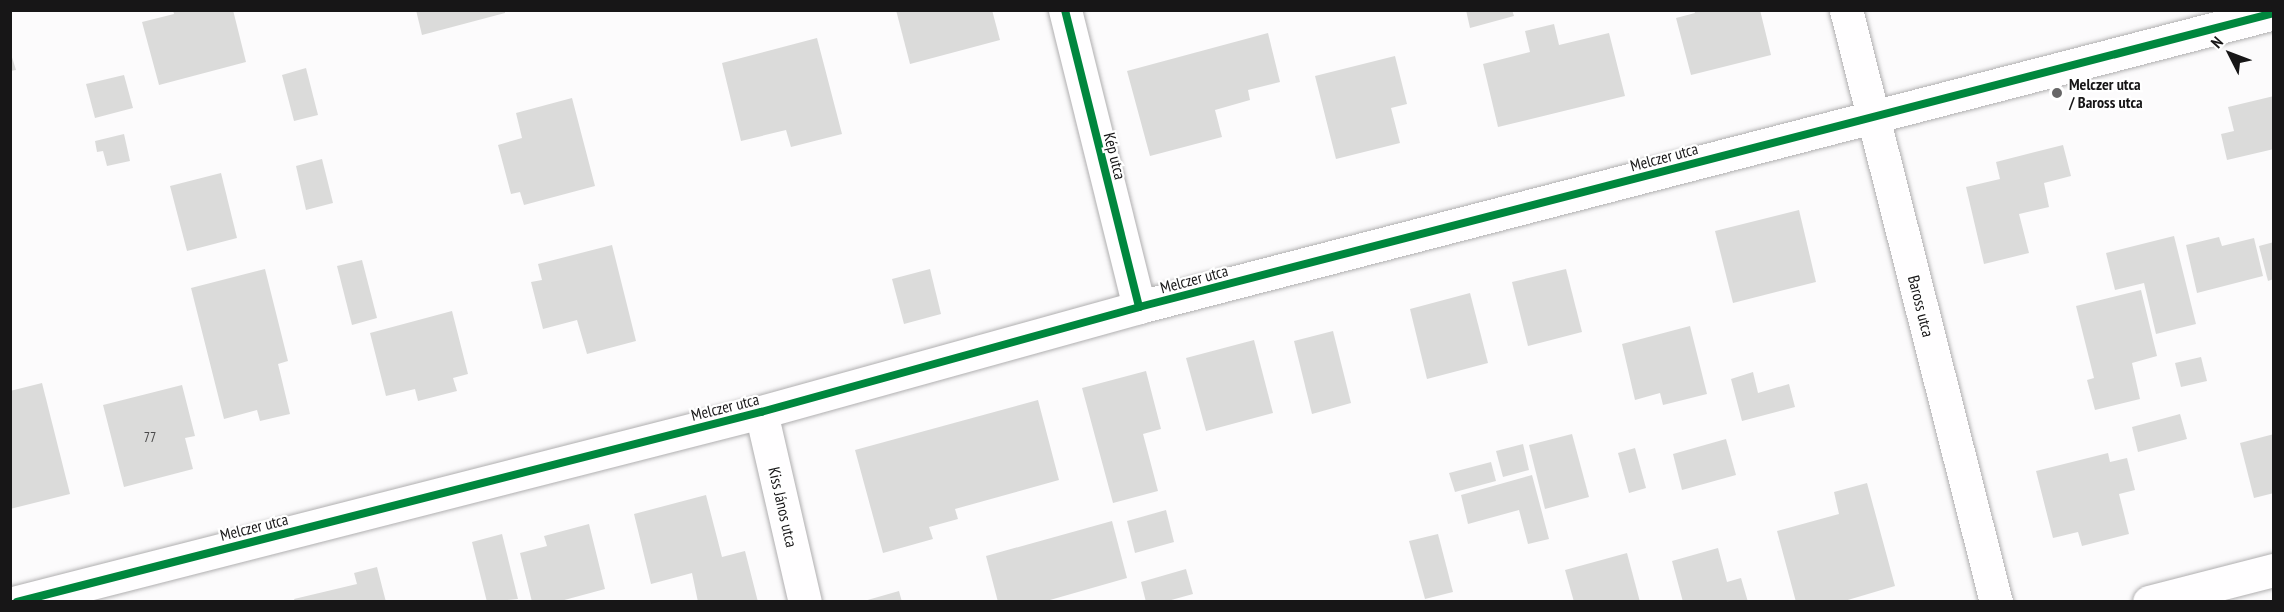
<!DOCTYPE html>
<html>
<head>
<meta charset="utf-8">
<style>
  body { margin:0 }
  #map { position:relative; width:2284px; height:612px; overflow:hidden; background:#fcfbfc; font-family:"PT Sans Narrow",sans-serif }
  div>[style] { position:absolute }
  .building>* { inset:0; background:#dbdbda }
  .roads { filter:drop-shadow(0 0 2px #b0afb0) drop-shadow(0 0 2px #b0afb0) }
  .minor>* { height:33px; margin:-16.5px; padding:0 16.5px; transform-origin:16.5px; border-radius:16.5px; background:#fffeff }
  .tertiary>* { height:33px; margin:-16.5px; padding:0 16.5px; transform-origin:16.5px; border-radius:16.5px; background:#fffeff }
  .cycleway>* { height:8px; margin:-4px; padding:0 4px; transform-origin:4px; border-radius:4px; background:#00873e }
  .dots>* { width:16px; height:16px; translate:-50% -50%; box-sizing:border-box; border:3px solid #fff; border-radius:50% }
  span { translate:-50% -50%; white-space:nowrap; text-align:center; line-height:1.15; -webkit-text-stroke:4.5px #fff; paint-order:stroke }
  .number-label { font-size:14px; color:#484748 }
  .number-label span { -webkit-text-stroke-width:0 }
  .poi-label { font-size:16px; color:#171617; font-weight:700 }
  .left { translate:0 -50%; text-align:left }
  .street-label { font-size:16px; color:#171617 }
  .frame { position:absolute; inset:0; border:12px solid #171617; pointer-events:none }
  .north { position:absolute; left:2200px; top:24px; width:60px; height:60px; -webkit-text-stroke:4px #fff; paint-order:stroke; rotate:312deg; font-size:16px; font-weight:700; line-height:24px; text-align:center; color:#171617 }
  .north::after { content:''; display:block; margin:auto; width:21px; height:27px; background:#171617; clip-path:polygon(50% 0,100% 100%,50% 72%,0 100%) }
</style>
</head>
<body>
<div id="map">
  <div class="building">
    <div style="clip-path:polygon(173px 10px,233px 10px,246px 62px,159px 85px,142px 22px,174px 14px)"></div>
    <div style="clip-path:polygon(416px 10px,505px 10px,505px 13px,422px 35px)"></div>
    <div style="clip-path:polygon(896px 10px,992px 10px,1000px 40px,910px 64px)"></div>
    <div style="clip-path:polygon(1466px 10px,1512px 10px,1514px 16px,1470px 28px)"></div>
    <div style="clip-path:polygon(1694px 10px,1760px 10px,1771px 55px,1691px 75px,1676px 18px,1695px 13px)"></div>
    <div style="clip-path:polygon(1554px 24px,1559px 45px,1609px 33px,1625px 96px,1498px 127px,1483px 64px,1530px 52px,1525px 31px)"></div>
    <div style="clip-path:polygon(1268px 33px,1280px 82px,1248px 90px,1250px 100px,1215px 110px,1222px 137px,1150px 156px,1127px 71px)"></div>
    <div style="clip-path:polygon(817px 38px,842px 134px,791px 147px,786px 130px,741px 141px,722px 63px)"></div>
    <div style="clip-path:polygon(10px 51px,16px 70px,10px 71px)"></div>
    <div style="clip-path:polygon(1395px 56px,1407px 104px,1391px 108px,1400px 143px,1336px 159px,1315px 76px)"></div>
    <div style="clip-path:polygon(306px 68px,318px 115px,294px 121px,282px 75px)"></div>
    <div style="clip-path:polygon(124px 75px,133px 108px,95px 118px,86px 84px)"></div>
    <div style="clip-path:polygon(2274px 96px,2274px 149px,2227px 160px,2221px 134px,2234px 131px,2228px 107px)"></div>
    <div style="clip-path:polygon(572px 98px,595px 186px,524px 205px,520px 192px,511px 194px,498px 145px,522px 138px,516px 113px)"></div>
    <div style="clip-path:polygon(124px 134px,130px 161px,107px 166px,103px 151px,97px 152px,95px 141px)"></div>
    <div style="clip-path:polygon(2063px 145px,2071px 176px,2044px 183px,2049px 207px,2019px 214px,2029px 253px,1984px 264px,1966px 187px,2000px 179px,1996px 162px)"></div>
    <div style="clip-path:polygon(322px 159px,333px 203px,306px 210px,296px 166px)"></div>
    <div style="clip-path:polygon(221px 173px,237px 238px,187px 251px,170px 186px)"></div>
    <div style="clip-path:polygon(1799px 210px,1816px 282px,1733px 303px,1715px 231px)"></div>
    <div style="clip-path:polygon(2174px 236px,2196px 324px,2156px 334px,2144px 283px,2115px 290px,2106px 253px)"></div>
    <div style="clip-path:polygon(2219px 237px,2222px 246px,2254px 238px,2263px 276px,2197px 293px,2186px 245px)"></div>
    <div style="clip-path:polygon(2274px 242px,2274px 279px,2268px 281px,2259px 246px)"></div>
    <div style="clip-path:polygon(612px 245px,636px 341px,587px 354px,577px 320px,543px 329px,531px 282px,542px 280px,538px 264px)"></div>
    <div style="clip-path:polygon(362px 260px,377px 318px,352px 325px,337px 266px)"></div>
    <div style="clip-path:polygon(265px 269px,288px 361px,278px 364px,290px 414px,260px 421px,257px 410px,224px 419px,191px 288px)"></div>
    <div style="clip-path:polygon(930px 269px,941px 314px,904px 324px,892px 279px)"></div>
    <div style="clip-path:polygon(1566px 269px,1582px 332px,1528px 346px,1512px 282px)"></div>
    <div style="clip-path:polygon(2141px 290px,2157px 356px,2132px 363px,2140px 399px,2095px 410px,2087px 380px,2094px 378px,2076px 306px)"></div>
    <div style="clip-path:polygon(1470px 293px,1488px 363px,1427px 379px,1410px 309px)"></div>
    <div style="clip-path:polygon(452px 311px,468px 374px,453px 378px,457px 391px,418px 401px,415px 389px,386px 396px,370px 333px)"></div>
    <div style="clip-path:polygon(1690px 326px,1707px 394px,1663px 405px,1660px 393px,1635px 400px,1622px 344px)"></div>
    <div style="clip-path:polygon(1333px 331px,1351px 403px,1312px 414px,1294px 341px)"></div>
    <div style="clip-path:polygon(1254px 340px,1273px 413px,1206px 431px,1186px 358px)"></div>
    <div style="clip-path:polygon(2201px 357px,2207px 381px,2181px 387px,2175px 363px)"></div>
    <div style="clip-path:polygon(1146px 371px,1161px 429px,1143px 434px,1158px 491px,1113px 503px,1082px 388px)"></div>
    <div style="clip-path:polygon(1753px 372px,1758px 393px,1789px 384px,1795px 407px,1742px 421px,1731px 379px)"></div>
    <div style="clip-path:polygon(42px 383px,70px 494px,10px 509px,10px 391px)"></div>
    <div style="clip-path:polygon(182px 385px,195px 436px,185px 438px,193px 469px,124px 487px,103px 405px)"></div>
    <div style="clip-path:polygon(1038px 400px,1059px 480px,955px 509px,958px 519px,929px 527px,933px 539px,883px 553px,855px 450px)"></div>
    <div style="clip-path:polygon(2180px 414px,2187px 439px,2138px 452px,2132px 427px)"></div>
    <div style="clip-path:polygon(1572px 434px,1589px 497px,1545px 509px,1529px 445px)"></div>
    <div style="clip-path:polygon(2274px 434px,2274px 493px,2254px 498px,2240px 443px)"></div>
    <div style="clip-path:polygon(1726px 439px,1736px 475px,1682px 490px,1673px 454px)"></div>
    <div style="clip-path:polygon(1523px 444px,1529px 470px,1503px 477px,1496px 451px)"></div>
    <div style="clip-path:polygon(1635px 448px,1646px 488px,1629px 493px,1618px 453px)"></div>
    <div style="clip-path:polygon(2108px 453px,2110px 462px,2127px 458px,2135px 490px,2119px 494px,2129px 534px,2082px 546px,2078px 532px,2053px 538px,2036px 471px)"></div>
    <div style="clip-path:polygon(1491px 462px,1496px 481px,1455px 492px,1449px 473px)"></div>
    <div style="clip-path:polygon(1532px 475px,1549px 539px,1528px 544px,1519px 510px,1468px 524px,1461px 495px)"></div>
    <div style="clip-path:polygon(1867px 483px,1895px 586px,1841px 602px,1796px 602px,1777px 531px,1839px 514px,1834px 492px)"></div>
    <div style="clip-path:polygon(706px 495px,722px 557px,745px 551px,758px 602px,698px 602px,692px 573px,651px 584px,634px 514px)"></div>
    <div style="clip-path:polygon(1166px 510px,1174px 542px,1135px 553px,1127px 521px)"></div>
    <div style="clip-path:polygon(1112px 521px,1127px 578px,1043px 602px,998px 602px,986px 556px)"></div>
    <div style="clip-path:polygon(589px 524px,605px 589px,557px 602px,532px 602px,520px 553px,547px 546px,544px 536px)"></div>
    <div style="clip-path:polygon(502px 534px,518px 599px,487px 602px,472px 542px)"></div>
    <div style="clip-path:polygon(1438px 534px,1453px 592px,1425px 599px,1409px 541px)"></div>
    <div style="clip-path:polygon(1718px 548px,1727px 582px,1741px 578px,1748px 602px,1683px 602px,1672px 561px)"></div>
    <div style="clip-path:polygon(1627px 553px,1640px 602px,1574px 602px,1565px 570px)"></div>
    <div style="clip-path:polygon(377px 567px,386px 602px,295px 602px,294px 599px,357px 584px,354px 573px)"></div>
    <div style="clip-path:polygon(1186px 569px,1193px 594px,1164px 602px,1146px 602px,1141px 582px)"></div>
    <div style="clip-path:polygon(899px 591px,902px 602px,864px 602px,864px 601px)"></div>
  </div>
  <div class="roads">
    <div class="minor">
      <div style="left:1065px;top:10px;width:306px;rotate:76deg"></div>
      <div style="left:761px;top:412px;width:195px;rotate:77deg"></div>
      <div style="left:17px;top:602px;width:768px;rotate:-14.33deg"></div>
      <div style="left:761px;top:412px;width:392px;rotate:-15.5deg"></div>
      <div style="left:1139px;top:307px;width:1172px;rotate:-14.52deg"></div>
      <div style="left:2149px;top:602px;width:129px;rotate:-14.4deg"></div>
    </div>
    <div class="tertiary">
      <div style="left:1846px;top:10px;width:611px;rotate:75.78deg"></div>
    </div>
  </div>
  <div class="cycleway">
    <div style="left:1065px;top:10px;width:306px;rotate:76deg"></div>
    <div style="left:17px;top:602px;width:768px;rotate:-14.33deg"></div>
    <div style="left:761px;top:412px;width:392px;rotate:-15.5deg"></div>
    <div style="left:1139px;top:307px;width:1172px;rotate:-14.52deg"></div>
  </div>
  <div class="dots">
    <div style="left:2057px;top:93px;background:#676667"></div>
  </div>
  <div class="number-label">
    <span style="left:150px;top:437px">77</span>
  </div>
  <div class="poi-label">
    <span class="left" style="left:2069px;top:93px">Melczer utca<br>/ Baross utca</span>
  </div>
  <div class="street-label">
    <span style="left:1115px;top:156px;rotate:76deg">Kép utca</span>
    <span style="left:1664px;top:157px;rotate:-15deg">Melczer utca</span>
    <span style="left:1194px;top:279px;rotate:-15deg">Melczer utca</span>
    <span style="left:1921px;top:306px;rotate:76deg">Baross utca</span>
    <span style="left:725px;top:407px;rotate:-14deg">Melczer utca</span>
    <span style="left:783px;top:507px;rotate:77deg">Kiss János utca</span>
    <span style="left:254px;top:527px;rotate:-14deg">Melczer utca</span>
  </div>
  <div class="frame"></div>
  <div class="north">N</div>
</div>
</body>
</html>
